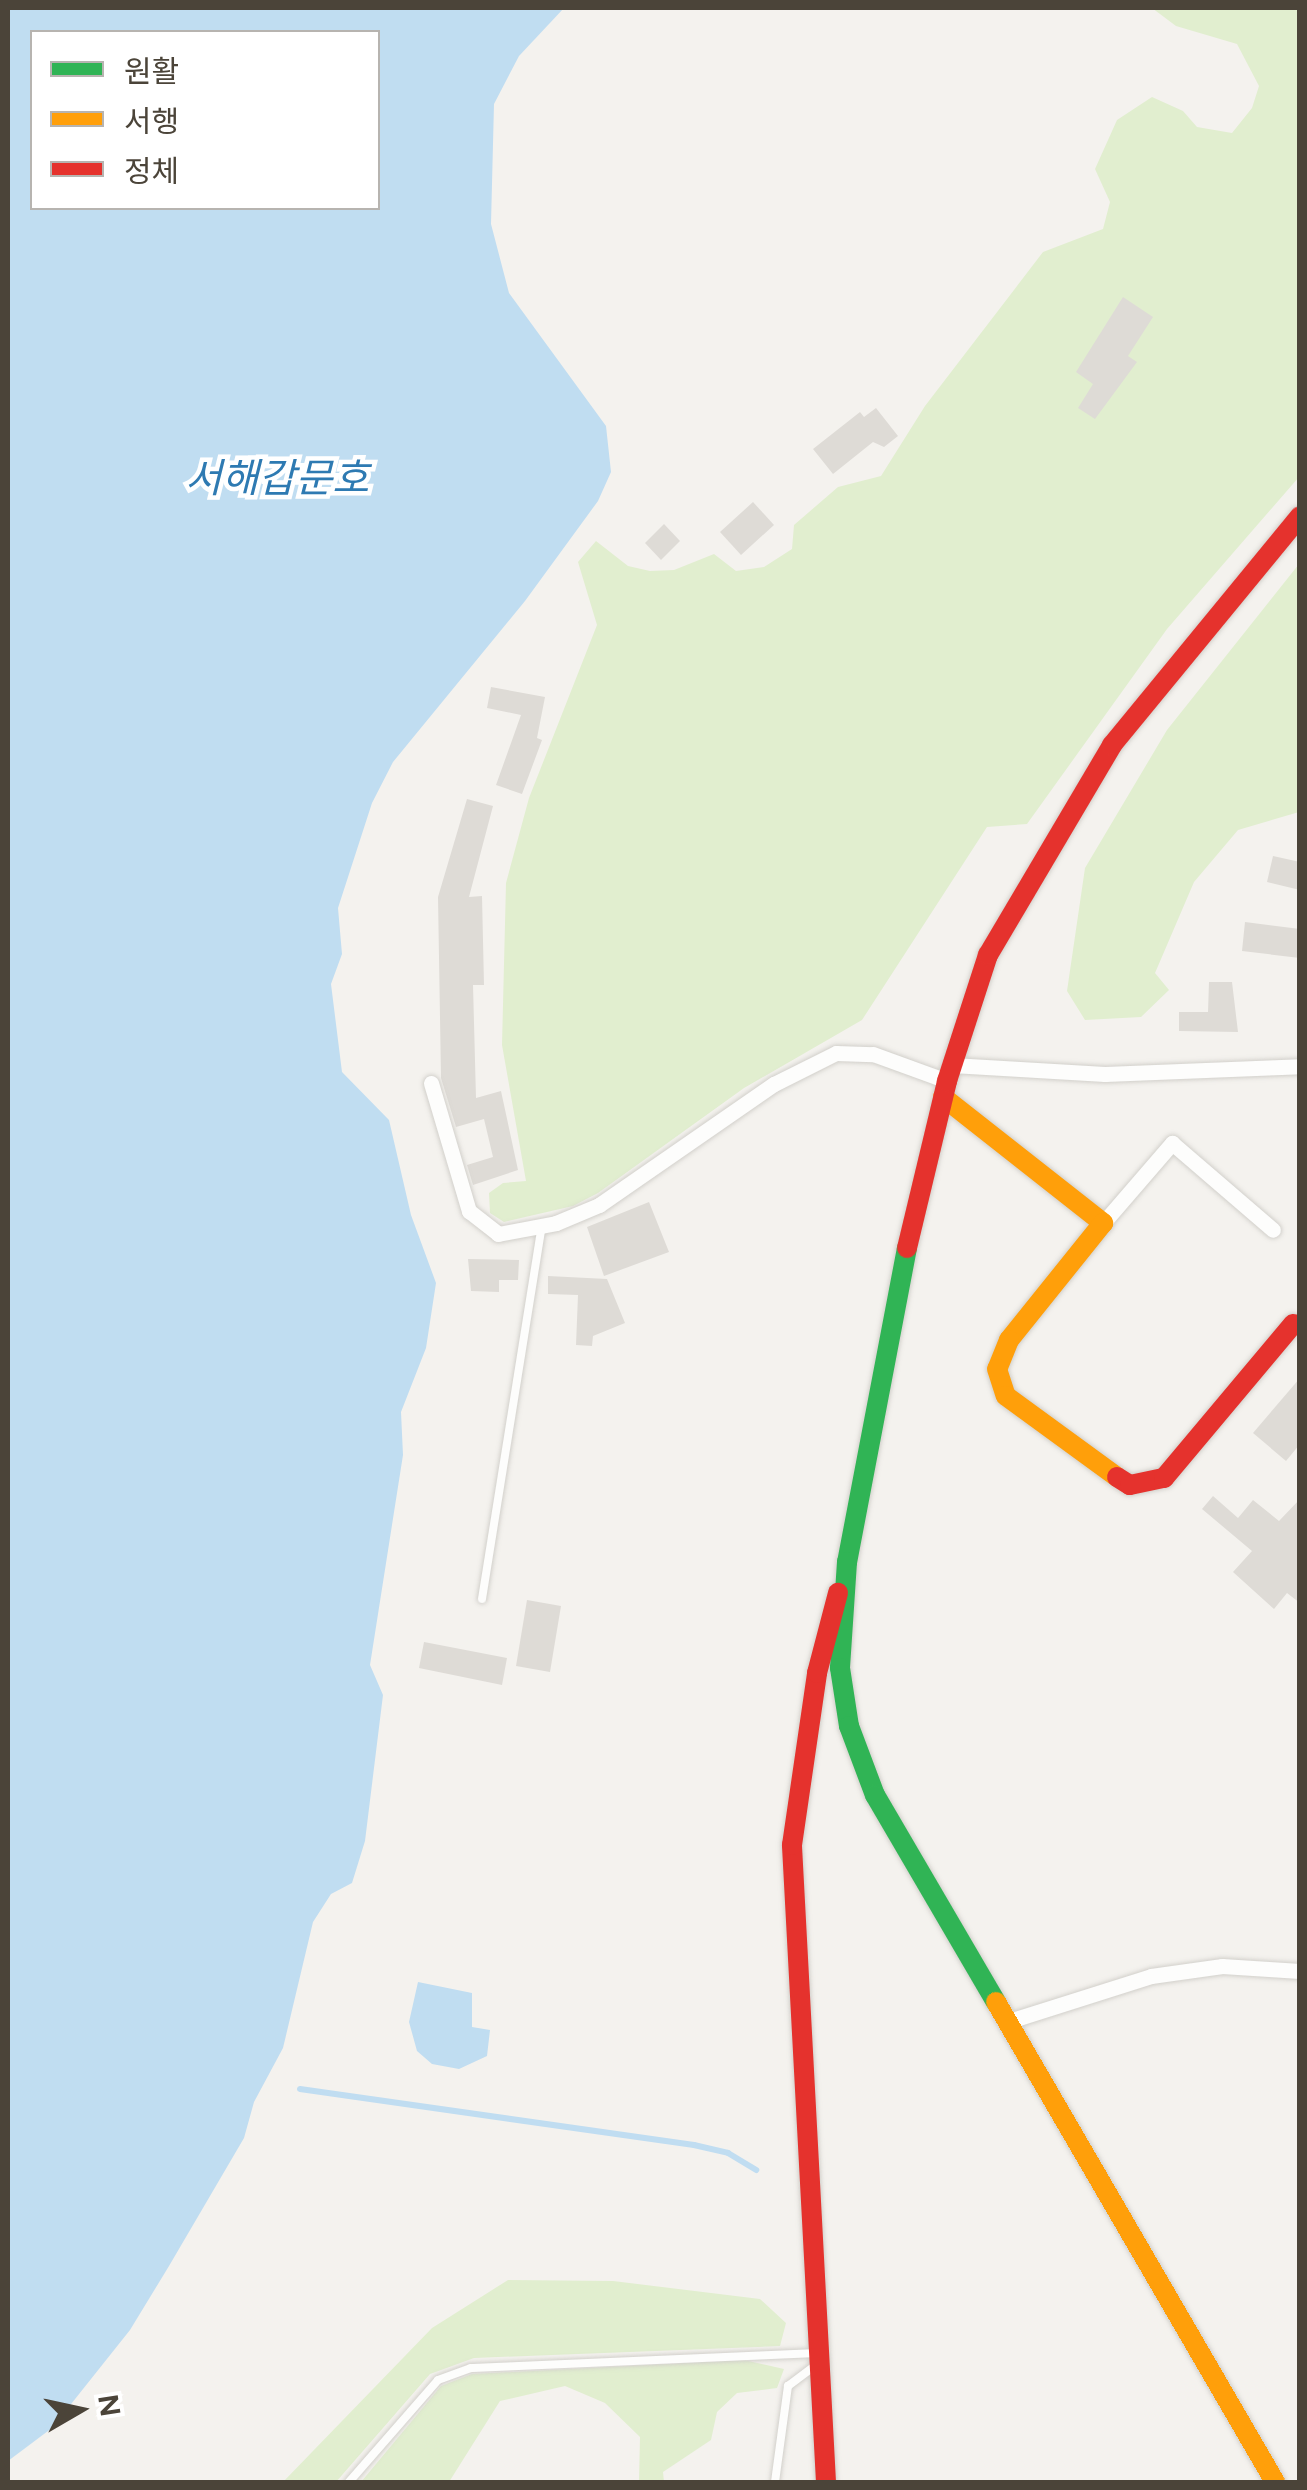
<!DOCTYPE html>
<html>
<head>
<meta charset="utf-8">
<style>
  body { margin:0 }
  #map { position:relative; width:1307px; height:2490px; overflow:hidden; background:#f4f2ee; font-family:Figtree,"Noto Sans KR",sans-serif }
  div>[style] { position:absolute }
  .green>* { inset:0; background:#e1eecf }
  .water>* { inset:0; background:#c0ddf1 }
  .stream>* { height:6px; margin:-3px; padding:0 3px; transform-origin:3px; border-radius:3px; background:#c0ddf1 }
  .building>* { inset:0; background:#dedbd6 }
  .roads { filter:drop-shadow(0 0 2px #d2d0cb) drop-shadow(0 0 2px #d2d0cb) }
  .lane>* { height:8px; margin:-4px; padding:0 4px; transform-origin:4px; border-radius:4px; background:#fdfdfc }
  .street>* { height:15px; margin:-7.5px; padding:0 7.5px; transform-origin:7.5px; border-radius:7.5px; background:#fdfdfc }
  .fast>* { height:20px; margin:-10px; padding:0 10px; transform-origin:10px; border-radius:10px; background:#30b455 }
  .slow>* { height:20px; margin:-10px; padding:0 10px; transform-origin:10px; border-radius:10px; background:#ff9f0a }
  .jam>* { height:20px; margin:-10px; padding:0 10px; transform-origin:10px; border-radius:10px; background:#e5322d }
  span { translate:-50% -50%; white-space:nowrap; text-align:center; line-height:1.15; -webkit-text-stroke:9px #fff; paint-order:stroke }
  .water-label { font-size:40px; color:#2e7ab2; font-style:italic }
  .frame { position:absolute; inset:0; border:10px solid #4b4439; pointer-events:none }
  .legend { position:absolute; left:30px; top:30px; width:350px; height:180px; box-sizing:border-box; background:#fff; border:2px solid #b7b4b0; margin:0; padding:12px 18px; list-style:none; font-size:30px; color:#4b4439 }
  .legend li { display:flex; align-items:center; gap:20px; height:50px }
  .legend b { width:50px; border:2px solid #b7b4b0 }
  .north { position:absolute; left:30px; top:2360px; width:100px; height:100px; -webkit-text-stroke:8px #fff; paint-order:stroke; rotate:81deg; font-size:28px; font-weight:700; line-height:40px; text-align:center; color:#4b4439 }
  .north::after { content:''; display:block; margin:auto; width:35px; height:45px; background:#4b4439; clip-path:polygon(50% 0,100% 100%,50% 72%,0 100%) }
</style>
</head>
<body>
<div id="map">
  <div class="green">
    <div style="clip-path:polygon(1152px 8px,1299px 8px,1299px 477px,1167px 629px,1027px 824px,987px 827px,862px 1020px,744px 1088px,598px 1193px,573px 1206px,504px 1222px,490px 1213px,489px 1193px,503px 1183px,526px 1181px,502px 1045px,506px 883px,529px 798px,597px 625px,578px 562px,596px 541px,628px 566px,650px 571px,674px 570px,714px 554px,736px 571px,764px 567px,792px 549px,794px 525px,838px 487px,881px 476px,925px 406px,1043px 252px,1103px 229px,1110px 202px,1095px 169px,1117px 120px,1152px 97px,1183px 111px,1197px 127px,1232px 133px,1252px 108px,1259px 86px,1237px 44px,1176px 26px)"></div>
    <div style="clip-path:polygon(1299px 564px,1299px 812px,1238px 830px,1194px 882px,1155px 973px,1169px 990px,1141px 1017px,1085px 1020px,1067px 991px,1085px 868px,1167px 730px)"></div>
    <div style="clip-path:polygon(508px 2280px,613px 2281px,760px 2299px,786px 2323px,780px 2346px,474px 2358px,430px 2374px,336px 2482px,283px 2482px,432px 2328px)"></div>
    <div style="clip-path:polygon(744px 2360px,784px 2369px,777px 2388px,737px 2393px,717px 2412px,711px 2440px,663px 2472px,664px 2482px,639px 2482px,640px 2437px,605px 2403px,565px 2386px,500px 2401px,449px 2482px,361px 2482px,441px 2386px,472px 2374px)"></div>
  </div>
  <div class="water">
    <div style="clip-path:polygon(evenodd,8px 8px,564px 8px,519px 56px,494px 104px,491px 224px,509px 293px,606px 426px,611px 472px,598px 501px,525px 601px,393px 762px,372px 803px,338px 908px,342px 954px,331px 984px,342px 1072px,389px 1120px,411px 1215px,436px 1283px,426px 1348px,401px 1412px,403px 1455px,370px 1665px,383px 1695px,365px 1841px,352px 1883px,331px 1894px,313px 1922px,283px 2048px,254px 2102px,244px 2138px,169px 2266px,130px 2330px,52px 2428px,8px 2461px,8px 8px,32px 32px,378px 32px,378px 208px,32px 208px,32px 32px)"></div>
    <div style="clip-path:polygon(418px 1982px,472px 1993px,472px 2027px,490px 2030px,487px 2056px,459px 2069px,432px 2064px,417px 2051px,409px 2022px)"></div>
  </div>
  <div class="stream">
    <div style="left:300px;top:2089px;width:398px;rotate:8.1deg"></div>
    <div style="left:694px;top:2145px;width:35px;rotate:13deg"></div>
    <div style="left:728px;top:2153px;width:33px;rotate:31deg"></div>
  </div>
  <div class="building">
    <div style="clip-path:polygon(1123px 297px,1153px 317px,1128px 356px,1137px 362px,1095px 419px,1078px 408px,1093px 384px,1076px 372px)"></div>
    <div style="clip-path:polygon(876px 408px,898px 436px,884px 447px,873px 442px,833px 474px,813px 449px,860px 412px,864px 417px)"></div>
    <div style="clip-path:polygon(753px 502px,774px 525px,741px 555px,720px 532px)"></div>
    <div style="clip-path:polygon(664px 524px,680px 541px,661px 560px,645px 543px)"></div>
    <div style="clip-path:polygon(491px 687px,545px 697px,537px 738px,542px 740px,522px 794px,496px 785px,521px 715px,487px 708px)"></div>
    <div style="clip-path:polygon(467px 799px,493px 806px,469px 897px,482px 896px,484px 985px,473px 985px,476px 1098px,501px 1091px,518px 1170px,473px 1185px,467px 1165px,493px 1157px,484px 1119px,456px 1127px,441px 1078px,438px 897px)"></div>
    <div style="clip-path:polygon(1273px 856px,1300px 862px,1300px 890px,1267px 882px)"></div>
    <div style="clip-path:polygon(1245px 922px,1300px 929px,1300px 958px,1242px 951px)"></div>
    <div style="clip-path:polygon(1209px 982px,1232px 982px,1238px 1032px,1179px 1031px,1179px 1012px,1208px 1012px)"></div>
    <div style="clip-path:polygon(649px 1202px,669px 1252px,604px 1276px,587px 1227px)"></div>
    <div style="clip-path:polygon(468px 1259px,519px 1260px,518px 1280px,499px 1280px,499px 1292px,471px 1291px)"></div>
    <div style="clip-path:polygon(548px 1276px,607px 1279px,625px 1323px,593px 1336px,592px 1346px,576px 1345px,578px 1295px,548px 1294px)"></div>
    <div style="clip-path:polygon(1300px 1378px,1300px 1444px,1286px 1461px,1253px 1433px)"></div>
    <div style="clip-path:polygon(1213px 1496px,1238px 1518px,1253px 1500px,1279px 1521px,1300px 1499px,1300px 1603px,1287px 1593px,1274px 1609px,1233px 1572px,1252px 1551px,1202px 1509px)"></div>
    <div style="clip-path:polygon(527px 1600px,561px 1606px,550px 1672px,516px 1666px)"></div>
    <div style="clip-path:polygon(424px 1642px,507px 1658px,502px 1685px,419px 1668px)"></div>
  </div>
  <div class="roads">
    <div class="lane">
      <div style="left:482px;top:1599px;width:378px;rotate:-80.9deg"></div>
      <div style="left:349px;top:2482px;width:135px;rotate:-48.9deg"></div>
      <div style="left:438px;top:2380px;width:35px;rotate:-20deg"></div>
      <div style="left:471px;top:2368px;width:348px;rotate:-2.5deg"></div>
      <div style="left:775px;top:2482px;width:97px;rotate:-82.3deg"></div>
      <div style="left:788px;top:2386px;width:35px;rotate:-37deg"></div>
    </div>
    <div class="street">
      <div style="left:952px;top:1065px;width:153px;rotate:3.4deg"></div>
      <div style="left:1105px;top:1074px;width:195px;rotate:-2.3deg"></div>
      <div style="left:431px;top:1083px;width:134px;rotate:73.5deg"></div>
      <div style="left:469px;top:1211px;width:37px;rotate:38deg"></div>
      <div style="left:498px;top:1234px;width:59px;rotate:-10.7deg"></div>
      <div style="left:556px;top:1223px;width:47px;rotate:-22.7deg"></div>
      <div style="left:599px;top:1205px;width:213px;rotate:-34.7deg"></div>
      <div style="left:774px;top:1084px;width:69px;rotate:-26.6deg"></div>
      <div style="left:836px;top:1053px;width:37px;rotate:2deg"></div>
      <div style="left:873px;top:1054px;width:79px;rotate:20deg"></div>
      <div style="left:1103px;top:1223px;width:106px;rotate:-49.2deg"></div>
      <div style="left:1172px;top:1143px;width:133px;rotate:40.7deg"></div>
      <div style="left:1006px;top:2022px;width:152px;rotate:-17.6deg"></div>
      <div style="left:1151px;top:1976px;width:72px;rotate:-8deg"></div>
      <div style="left:1222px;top:1966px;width:78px;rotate:3.7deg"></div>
    </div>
    <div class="fast">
      <div style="left:907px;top:1248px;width:320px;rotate:100.8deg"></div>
      <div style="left:847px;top:1562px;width:106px;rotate:93.8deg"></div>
      <div style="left:840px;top:1668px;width:59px;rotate:81.2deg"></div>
      <div style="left:849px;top:1726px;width:74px;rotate:69.4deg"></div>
      <div style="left:875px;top:1795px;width:240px;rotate:59.7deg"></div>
    </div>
    <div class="slow">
      <div style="left:943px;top:1097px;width:204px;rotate:38.2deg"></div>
      <div style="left:1103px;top:1223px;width:150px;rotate:128.8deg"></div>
      <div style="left:1009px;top:1340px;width:31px;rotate:112deg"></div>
      <div style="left:997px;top:1369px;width:28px;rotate:72deg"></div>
      <div style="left:1006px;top:1396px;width:137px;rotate:36.1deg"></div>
      <div style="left:996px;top:2002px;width:555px;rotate:59.83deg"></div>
    </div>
    <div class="jam">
      <div style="left:907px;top:1248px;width:172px;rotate:-76.5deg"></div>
      <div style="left:947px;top:1081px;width:133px;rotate:-72deg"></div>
      <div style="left:988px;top:955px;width:244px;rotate:-59.4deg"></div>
      <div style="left:1112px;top:745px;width:296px;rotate:-50.6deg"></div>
      <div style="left:1117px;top:1477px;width:15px;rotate:32deg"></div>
      <div style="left:1130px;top:1485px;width:35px;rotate:-12deg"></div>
      <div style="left:1164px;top:1478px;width:201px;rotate:-50deg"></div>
      <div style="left:826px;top:2482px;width:638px;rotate:-93.06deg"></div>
      <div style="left:792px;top:1845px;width:174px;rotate:-81.7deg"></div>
      <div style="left:817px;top:1673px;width:83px;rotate:-75.3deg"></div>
    </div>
  </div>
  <div class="water-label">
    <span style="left:277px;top:478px">서해갑문호</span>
  </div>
  <div class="frame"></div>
  <ul class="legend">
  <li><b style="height:12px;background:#30b455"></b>원활</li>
  <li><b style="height:12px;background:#ff9f0a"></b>서행</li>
  <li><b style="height:12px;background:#e5322d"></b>정체</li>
  </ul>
  <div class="north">N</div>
</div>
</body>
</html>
